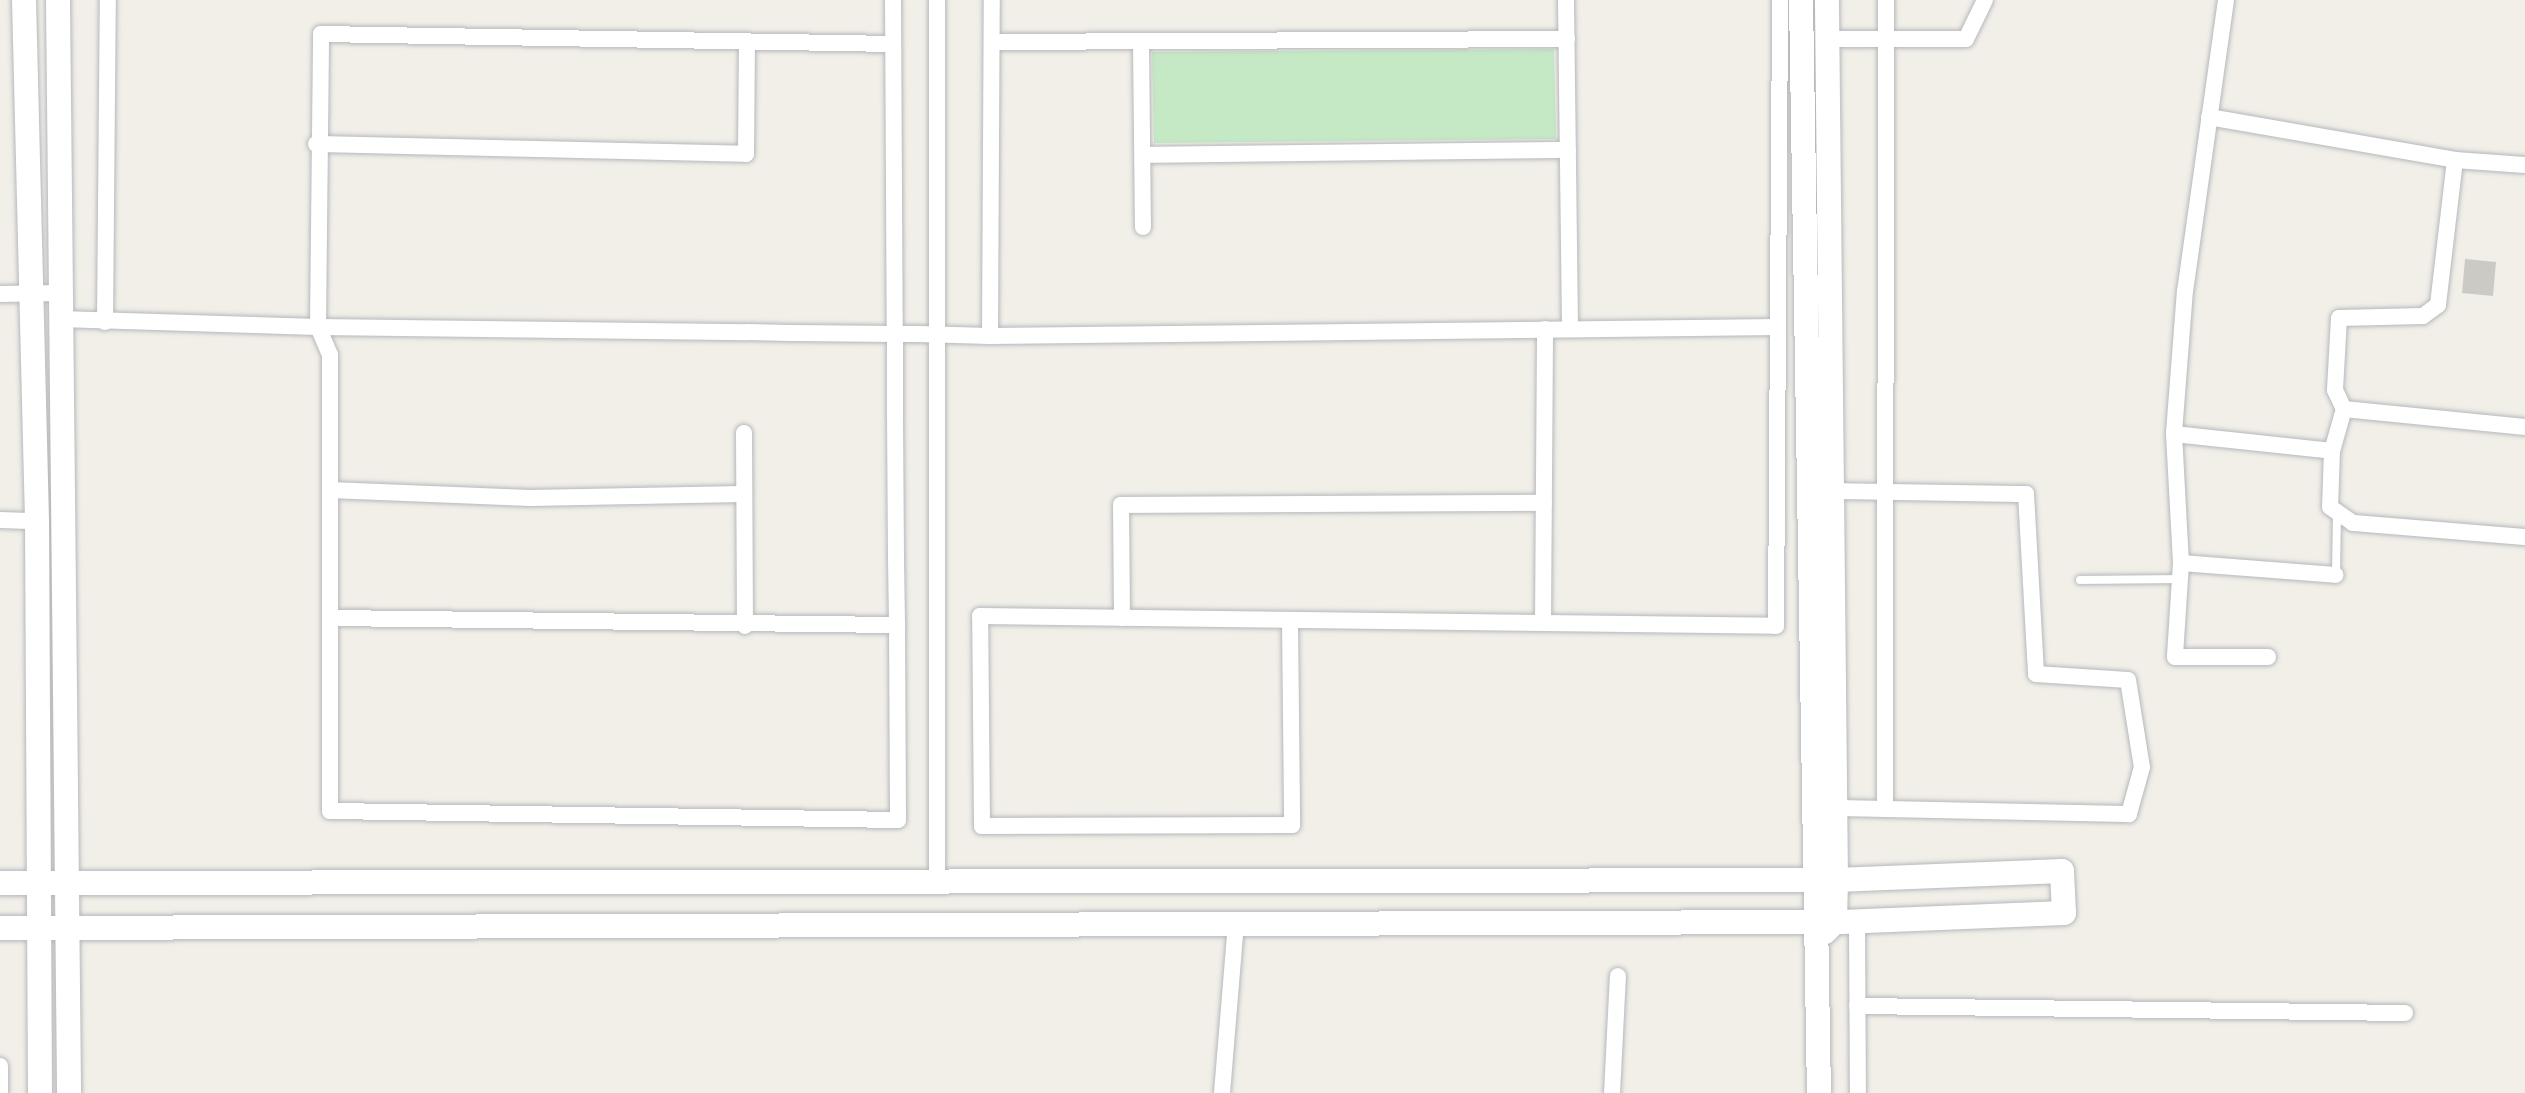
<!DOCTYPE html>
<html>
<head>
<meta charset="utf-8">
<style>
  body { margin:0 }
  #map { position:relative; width:2525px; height:1093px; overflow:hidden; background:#f1efe8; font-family:Figtree,sans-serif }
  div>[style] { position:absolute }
  .green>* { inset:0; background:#c5e8c5 }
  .building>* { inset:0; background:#cccac5 }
  .roads { filter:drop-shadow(0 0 2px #b5b8bc) drop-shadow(0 0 2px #b5b8bc) }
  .lane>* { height:8px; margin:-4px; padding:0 4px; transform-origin:4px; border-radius:4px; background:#fff }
  .street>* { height:16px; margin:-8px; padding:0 8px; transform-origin:8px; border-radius:8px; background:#fff }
  .secondary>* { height:24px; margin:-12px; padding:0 12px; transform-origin:12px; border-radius:12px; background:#fff }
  span { translate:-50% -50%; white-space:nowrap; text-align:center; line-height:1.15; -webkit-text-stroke:7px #fff; paint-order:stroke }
</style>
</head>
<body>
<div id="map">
  <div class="green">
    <div style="clip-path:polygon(1554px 49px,1556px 139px,1154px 143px,1152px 52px)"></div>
  </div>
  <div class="building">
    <div style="clip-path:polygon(2465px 259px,2496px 262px,2493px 296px,2462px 293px)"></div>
  </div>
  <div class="roads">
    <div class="lane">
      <div style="left:2336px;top:575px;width:62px;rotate:-89.1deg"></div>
      <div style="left:2080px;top:580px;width:99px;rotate:-0.6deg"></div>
    </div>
    <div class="street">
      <div style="left:893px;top:0;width:334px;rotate:89.7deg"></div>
      <div style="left:895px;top:334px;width:81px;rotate:90deg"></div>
      <div style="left:895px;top:415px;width:144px;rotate:89.6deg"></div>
      <div style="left:896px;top:559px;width:66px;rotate:89.1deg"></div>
      <div style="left:897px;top:625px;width:195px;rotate:89.7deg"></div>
      <div style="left:898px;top:820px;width:568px;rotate:-179.09deg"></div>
      <div style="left:330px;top:811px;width:456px;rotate:-90deg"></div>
      <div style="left:330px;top:355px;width:30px;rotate:-113deg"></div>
      <div style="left:318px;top:327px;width:430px;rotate:0.7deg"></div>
      <div style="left:748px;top:332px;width:42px;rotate:1.4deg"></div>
      <div style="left:790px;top:333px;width:105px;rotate:0.5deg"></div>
      <div style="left:895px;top:334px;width:23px"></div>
      <div style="left:918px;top:334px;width:72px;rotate:1.6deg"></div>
      <div style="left:990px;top:336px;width:788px;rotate:-0.65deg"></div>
      <div style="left:937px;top:0;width:881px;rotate:90deg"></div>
      <div style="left:1566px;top:0;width:329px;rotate:89.3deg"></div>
      <div style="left:2226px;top:0;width:293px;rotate:98deg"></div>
      <div style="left:2185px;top:290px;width:144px;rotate:94.4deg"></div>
      <div style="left:2174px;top:434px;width:159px;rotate:6.1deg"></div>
      <div style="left:2332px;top:451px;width:56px;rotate:92deg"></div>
      <div style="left:2330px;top:507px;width:28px;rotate:35deg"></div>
      <div style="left:2353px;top:523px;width:173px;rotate:4.7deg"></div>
      <div style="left:1828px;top:39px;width:138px"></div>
      <div style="left:1966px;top:39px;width:43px;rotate:-64deg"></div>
      <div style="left:1141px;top:41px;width:186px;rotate:89.4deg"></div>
      <div style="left:992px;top:42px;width:575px;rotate:-0.3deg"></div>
      <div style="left:2209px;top:117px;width:250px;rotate:9.9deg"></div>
      <div style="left:2455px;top:160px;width:70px;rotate:4.1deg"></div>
      <div style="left:316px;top:144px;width:430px;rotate:1.3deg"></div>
      <div style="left:746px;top:154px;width:109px;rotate:-89.5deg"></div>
      <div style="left:1143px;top:155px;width:425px;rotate:-0.7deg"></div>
      <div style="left:2455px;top:160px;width:146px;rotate:96.7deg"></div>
      <div style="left:2438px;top:305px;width:19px;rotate:144deg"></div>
      <div style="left:2423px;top:316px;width:84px;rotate:178.6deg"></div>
      <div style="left:2339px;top:318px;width:72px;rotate:93.2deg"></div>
      <div style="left:2335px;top:390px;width:21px;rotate:65deg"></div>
      <div style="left:2344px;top:409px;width:182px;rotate:5.7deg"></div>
      <div style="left:0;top:294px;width:59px;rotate:-1deg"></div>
      <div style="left:60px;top:319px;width:258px;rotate:1.8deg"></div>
      <div style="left:318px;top:327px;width:293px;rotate:-89.4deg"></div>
      <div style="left:321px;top:34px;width:572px;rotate:1deg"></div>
      <div style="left:105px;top:322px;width:322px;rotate:-89.5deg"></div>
      <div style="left:990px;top:336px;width:336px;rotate:-89.7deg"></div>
      <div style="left:744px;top:433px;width:193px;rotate:89.7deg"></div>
      <div style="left:2174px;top:434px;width:129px;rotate:86.9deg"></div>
      <div style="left:2181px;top:563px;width:155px;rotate:4.4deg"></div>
      <div style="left:2332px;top:451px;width:44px;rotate:-74.1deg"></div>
      <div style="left:330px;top:490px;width:200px;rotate:2.3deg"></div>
      <div style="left:530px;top:498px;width:212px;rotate:-1.1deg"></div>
      <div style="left:1832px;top:491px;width:194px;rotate:0.9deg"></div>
      <div style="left:2026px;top:494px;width:180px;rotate:86.8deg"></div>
      <div style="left:2036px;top:674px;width:92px;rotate:3.7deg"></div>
      <div style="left:2128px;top:680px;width:88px;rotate:80.9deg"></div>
      <div style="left:2142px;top:767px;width:49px;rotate:105.5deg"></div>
      <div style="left:2129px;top:814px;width:294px;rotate:-178.8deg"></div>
      <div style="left:0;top:520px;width:37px;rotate:2deg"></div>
      <div style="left:2181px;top:563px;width:94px;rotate:93.7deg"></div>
      <div style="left:2175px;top:657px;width:93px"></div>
      <div style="left:330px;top:618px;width:567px;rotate:0.71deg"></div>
      <div style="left:1122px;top:618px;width:113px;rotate:-90.5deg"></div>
      <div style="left:1121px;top:505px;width:423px;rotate:-0.3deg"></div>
      <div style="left:1290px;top:620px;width:205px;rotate:89.4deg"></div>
      <div style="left:1292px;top:825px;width:310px;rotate:179.8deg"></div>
      <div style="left:982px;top:826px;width:210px;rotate:-90.5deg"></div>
      <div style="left:980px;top:616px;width:563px;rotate:0.71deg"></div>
      <div style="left:1543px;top:623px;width:233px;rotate:0.7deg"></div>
      <div style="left:1776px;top:626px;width:626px;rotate:-89.63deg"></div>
      <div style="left:1543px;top:623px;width:294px;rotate:-89.6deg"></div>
      <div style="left:1885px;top:809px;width:809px;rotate:-89.93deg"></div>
      <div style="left:1857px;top:921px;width:172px;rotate:89.7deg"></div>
      <div style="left:1857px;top:1006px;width:548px;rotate:0.73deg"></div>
      <div style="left:0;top:1066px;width:27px;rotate:90deg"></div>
      <div style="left:1222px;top:1093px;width:171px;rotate:-85.3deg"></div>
      <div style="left:1612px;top:1093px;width:117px;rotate:-87.1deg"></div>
    </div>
    <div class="secondary">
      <div style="left:24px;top:0;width:521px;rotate:88.57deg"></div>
      <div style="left:37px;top:521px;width:572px;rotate:89.7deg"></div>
      <div style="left:58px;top:0;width:1093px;rotate:89.42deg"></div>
      <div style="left:1801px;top:0;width:1093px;rotate:89.06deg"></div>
      <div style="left:0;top:883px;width:1836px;rotate:-0.09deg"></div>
      <div style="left:1836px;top:880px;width:226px;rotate:-2.3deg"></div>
      <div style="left:2062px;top:871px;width:42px;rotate:87.3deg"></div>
      <div style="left:2064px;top:913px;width:229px;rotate:177.7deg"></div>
      <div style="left:1835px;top:922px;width:1835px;rotate:179.81deg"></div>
      <div style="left:1825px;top:932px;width:14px;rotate:-45deg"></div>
      <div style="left:1835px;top:922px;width:42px;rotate:-88.6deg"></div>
      <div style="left:1836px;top:880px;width:880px;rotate:-90.59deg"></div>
    </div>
  </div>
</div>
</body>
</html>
